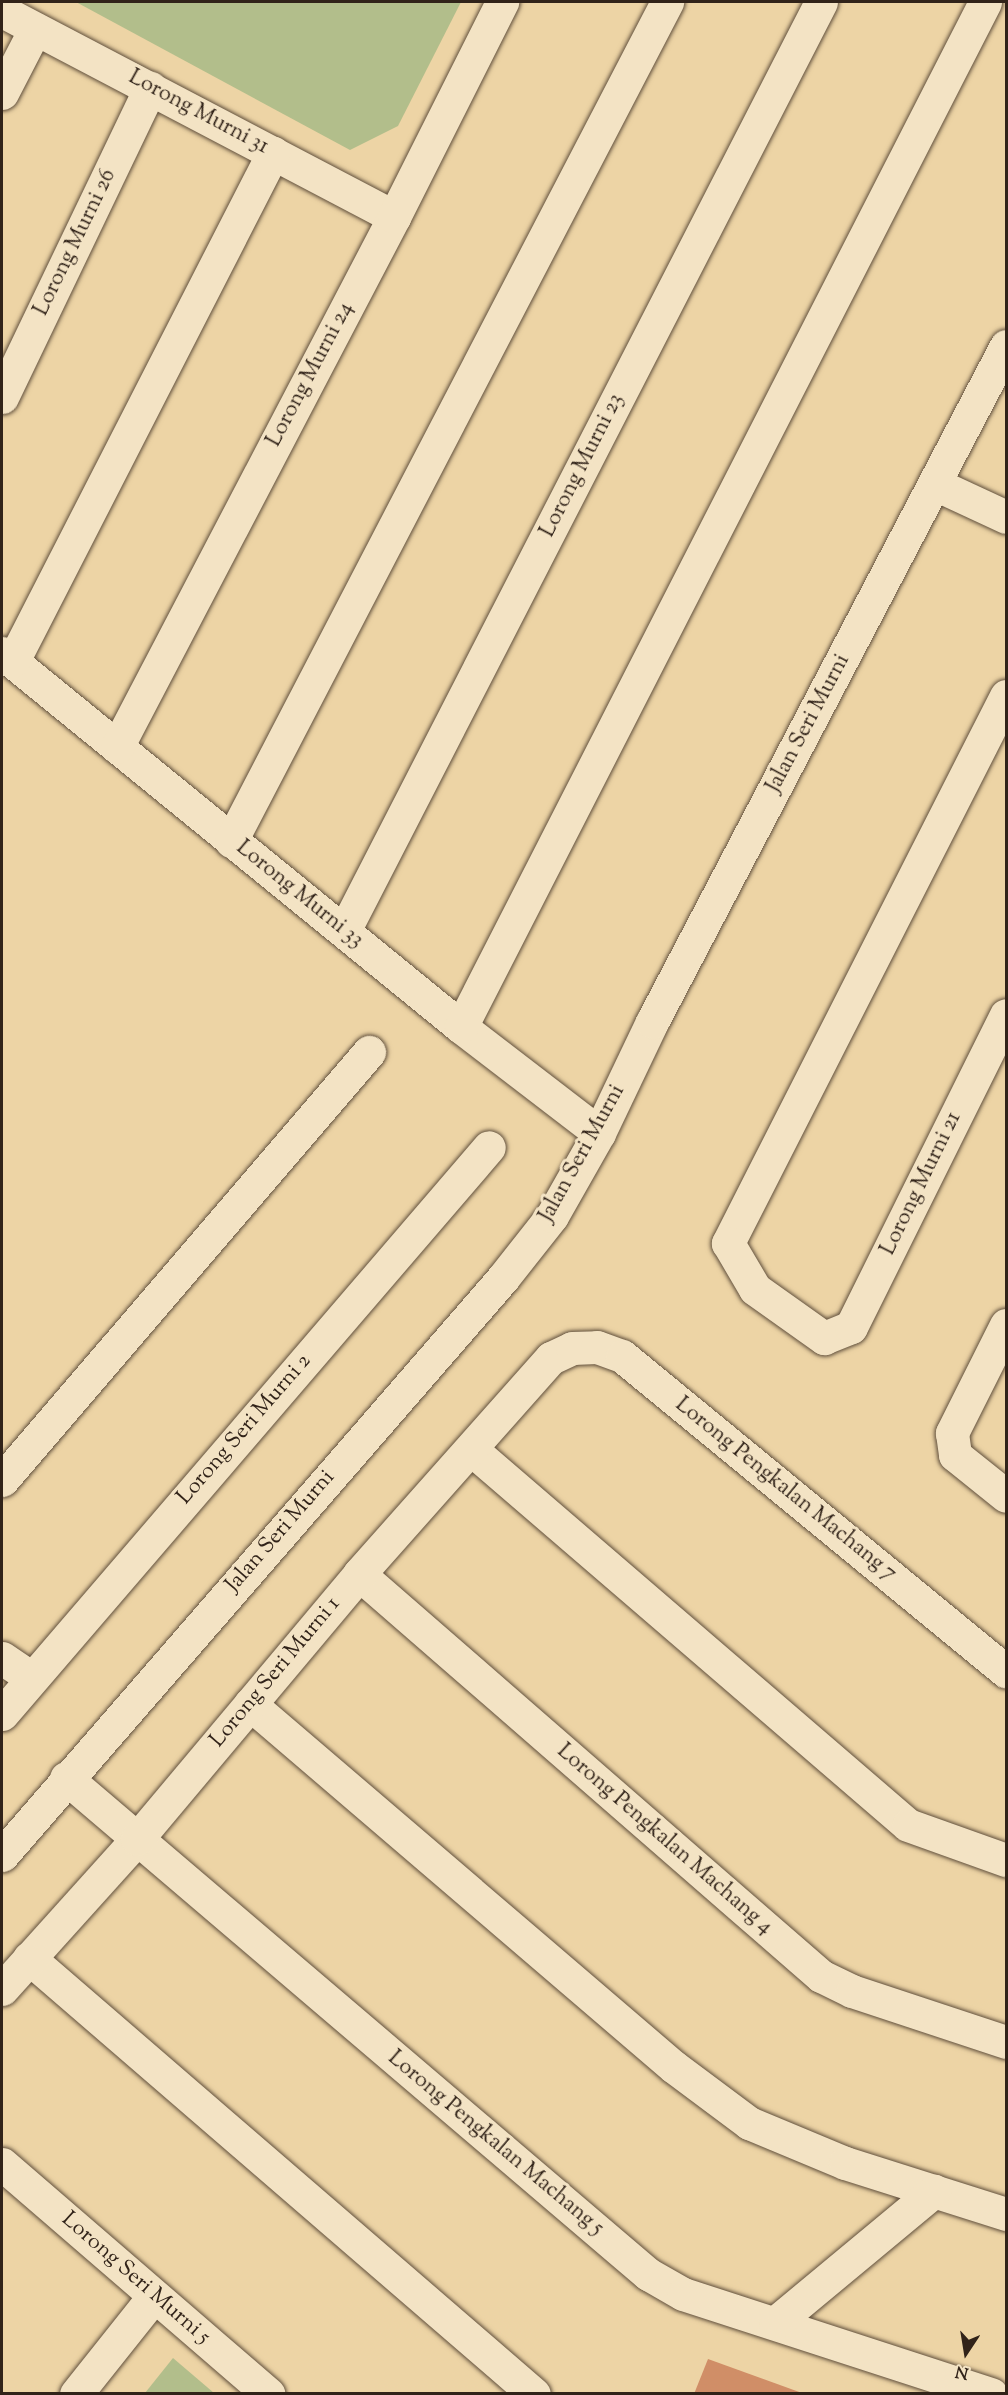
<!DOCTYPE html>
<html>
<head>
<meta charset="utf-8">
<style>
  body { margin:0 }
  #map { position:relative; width:1008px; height:2395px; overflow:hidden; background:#edd4a5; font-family:"Sorts Mill Goudy",serif }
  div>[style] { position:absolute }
  .green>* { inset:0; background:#b2be8b }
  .building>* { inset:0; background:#d08e67 }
  .roads { filter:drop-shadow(0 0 2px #604f3c) drop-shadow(0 0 2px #604f3c) }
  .minor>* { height:33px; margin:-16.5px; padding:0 16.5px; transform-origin:16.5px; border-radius:16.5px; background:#f3e3c4 }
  span { translate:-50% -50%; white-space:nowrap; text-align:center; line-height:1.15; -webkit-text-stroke:6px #f3e3c4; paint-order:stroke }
  .street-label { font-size:22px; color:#312319 }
  .frame { position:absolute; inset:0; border:3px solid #312319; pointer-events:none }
  .north { position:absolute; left:936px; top:2323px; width:60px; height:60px; -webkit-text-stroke:4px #f3e3c4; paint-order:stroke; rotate:192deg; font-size:16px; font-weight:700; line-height:24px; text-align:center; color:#312319 }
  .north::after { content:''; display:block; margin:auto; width:21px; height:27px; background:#312319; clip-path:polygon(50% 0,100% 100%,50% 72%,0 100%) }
</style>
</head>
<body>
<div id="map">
  <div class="green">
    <div style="clip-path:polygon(76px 2px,461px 2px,398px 126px,350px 150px)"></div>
    <div style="clip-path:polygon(173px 2358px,214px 2393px,145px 2393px)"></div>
  </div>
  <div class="building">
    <div style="clip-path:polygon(708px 2359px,802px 2393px,802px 2394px,694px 2394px)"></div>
  </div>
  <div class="roads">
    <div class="minor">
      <div style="left:2px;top:11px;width:443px;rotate:27.7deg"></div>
      <div style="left:2px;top:93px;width:72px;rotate:-62.7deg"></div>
      <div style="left:2px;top:397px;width:343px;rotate:-64.4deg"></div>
      <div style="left:935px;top:484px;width:78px;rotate:24.9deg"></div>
      <div style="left:2px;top:653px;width:592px;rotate:39.17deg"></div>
      <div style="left:461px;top:1027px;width:174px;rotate:37.5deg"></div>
      <div style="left:13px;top:661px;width:571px;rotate:-62.9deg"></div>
      <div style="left:1006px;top:696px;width:614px;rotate:116.94deg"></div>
      <div style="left:728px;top:1243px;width:53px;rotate:59.6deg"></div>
      <div style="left:755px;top:1289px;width:85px;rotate:35.4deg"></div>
      <div style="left:824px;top:1338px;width:29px;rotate:-22deg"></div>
      <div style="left:851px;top:1327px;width:348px;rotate:-63.6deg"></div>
      <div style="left:117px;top:747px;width:598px;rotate:-62.41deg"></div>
      <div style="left:394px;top:217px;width:241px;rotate:-63.3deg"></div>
      <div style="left:231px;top:841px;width:946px;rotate:-62.54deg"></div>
      <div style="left:344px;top:931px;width:1044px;rotate:-62.82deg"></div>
      <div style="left:461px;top:1027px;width:1151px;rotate:-62.92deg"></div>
      <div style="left:1006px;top:1325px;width:121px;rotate:116.6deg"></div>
      <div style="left:952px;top:1433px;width:22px;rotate:82deg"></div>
      <div style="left:955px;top:1455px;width:65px;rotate:38.8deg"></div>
      <div style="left:471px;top:1449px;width:576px;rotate:40.71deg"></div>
      <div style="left:908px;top:1825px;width:104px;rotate:19.7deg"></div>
      <div style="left:2px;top:1480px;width:564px;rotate:-49.39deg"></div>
      <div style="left:359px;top:1574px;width:612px;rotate:41.03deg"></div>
      <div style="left:821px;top:1976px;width:34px;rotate:26deg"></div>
      <div style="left:852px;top:1991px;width:162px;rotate:18.3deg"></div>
      <div style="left:2px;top:1658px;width:36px;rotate:34deg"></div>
      <div style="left:250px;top:1704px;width:558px;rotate:40.57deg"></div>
      <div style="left:674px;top:2067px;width:94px;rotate:36.7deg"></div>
      <div style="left:749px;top:2123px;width:104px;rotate:22.6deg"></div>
      <div style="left:845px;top:2163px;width:169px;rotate:17.6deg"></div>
      <div style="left:2px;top:1714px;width:747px;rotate:-49.34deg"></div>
      <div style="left:66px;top:1778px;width:765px;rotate:40.44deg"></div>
      <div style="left:648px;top:2274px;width:40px;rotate:29.7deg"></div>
      <div style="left:683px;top:2294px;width:324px;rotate:18deg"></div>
      <div style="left:2px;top:1855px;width:764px;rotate:-49.03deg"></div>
      <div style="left:503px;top:1278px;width:79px;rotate:-51.7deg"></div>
      <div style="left:552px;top:1216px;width:95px;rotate:-60.5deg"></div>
      <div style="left:599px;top:1133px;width:123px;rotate:-64.5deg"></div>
      <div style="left:652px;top:1022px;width:763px;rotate:-62.36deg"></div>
      <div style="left:29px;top:1958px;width:667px;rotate:40.81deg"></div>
      <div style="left:2px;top:1989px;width:202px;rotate:-48deg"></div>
      <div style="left:137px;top:1839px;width:346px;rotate:-50deg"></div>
      <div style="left:359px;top:1574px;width:289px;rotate:-48.4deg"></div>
      <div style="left:551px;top:1358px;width:23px;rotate:-25deg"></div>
      <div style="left:572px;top:1348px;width:25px;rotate:-2deg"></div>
      <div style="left:597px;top:1347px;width:27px;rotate:20deg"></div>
      <div style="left:622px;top:1356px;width:497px;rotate:39.4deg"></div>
      <div style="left:2px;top:2164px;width:352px;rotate:40.8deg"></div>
      <div style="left:775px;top:2323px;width:207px;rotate:-39.7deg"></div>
      <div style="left:76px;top:2394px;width:125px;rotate:-51.5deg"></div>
    </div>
  </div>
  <div class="street-label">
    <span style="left:198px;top:113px;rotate:28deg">Lorong Murni 31</span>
    <span style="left:76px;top:243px;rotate:-64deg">Lorong Murni 26</span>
    <span style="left:311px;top:375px;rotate:-62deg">Lorong Murni 24</span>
    <span style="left:583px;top:466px;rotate:-63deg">Lorong Murni 23</span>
    <span style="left:809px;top:724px;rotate:-62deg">Jalan Seri Murni</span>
    <span style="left:299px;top:895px;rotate:39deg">Lorong Murni 33</span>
    <span style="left:583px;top:1154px;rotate:-61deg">Jalan Seri Murni</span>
    <span style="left:922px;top:1184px;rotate:-64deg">Lorong Murni 21</span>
    <span style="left:245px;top:1430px;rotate:-49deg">Lorong Seri Murni 2</span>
    <span style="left:785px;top:1490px;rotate:39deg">Lorong Pengkalan Machang 7</span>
    <span style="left:281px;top:1532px;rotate:-49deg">Jalan Seri Murni</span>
    <span style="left:276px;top:1673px;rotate:-50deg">Lorong Seri Murni 1</span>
    <span style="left:664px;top:1840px;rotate:41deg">Lorong Pengkalan Machang 4</span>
    <span style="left:495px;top:2144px;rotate:40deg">Lorong Pengkalan Machang 5</span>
    <span style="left:135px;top:2279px;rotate:41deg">Lorong Seri Murni 5</span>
  </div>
  <div class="frame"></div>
  <div class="north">N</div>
</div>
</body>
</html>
